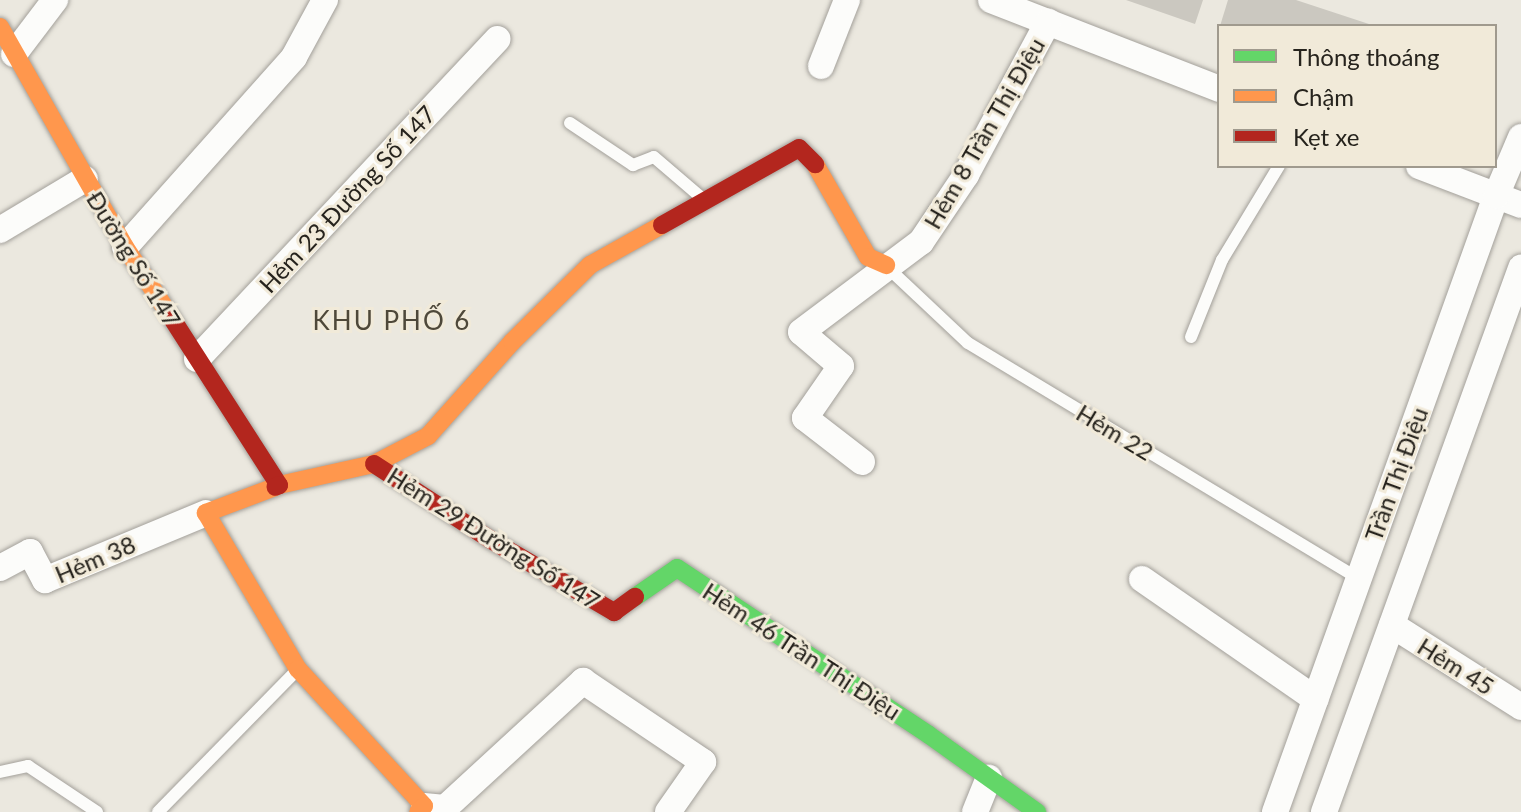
<!DOCTYPE html>
<html>
<head>
<meta charset="utf-8">
<style>
  body { margin:0 }
  #map { position:relative; width:1521px; height:812px; overflow:hidden; background:#ebe8df; font-family:Lato,sans-serif }
  div>[style] { position:absolute }
  .building>* { inset:0; background:#cbc8c0 }
  .roads { filter:drop-shadow(0 0 2px #a3a09a) drop-shadow(0 0 2px #a3a09a) }
  .lane>* { height:12px; margin:-6px; padding:0 6px; transform-origin:6px; border-radius:6px; background:#fcfcfa }
  .street>* { height:26px; margin:-13px; padding:0 13px; transform-origin:13px; border-radius:13px; background:#fcfcfa }
  .fast>* { height:18px; margin:-9px; padding:0 9px; transform-origin:9px; border-radius:9px; background:#63d668 }
  .slow>* { height:18px; margin:-9px; padding:0 9px; transform-origin:9px; border-radius:9px; background:#ff974d }
  .jam>* { height:18px; margin:-9px; padding:0 9px; transform-origin:9px; border-radius:9px; background:#b3261e }
  span { translate:-50% -50%; white-space:nowrap; text-align:center; line-height:1.15; -webkit-text-stroke:6px #f1ead9; paint-order:stroke }
  .street-label { font-size:24px; color:#26231d }
  .neighbourhood-label { font-size:26px; color:#4e483a; letter-spacing:2px }
  .legend { position:absolute; left:1217px; top:24px; width:280px; height:144px; box-sizing:border-box; background:#f1ead9; border:2px solid #a09a8e; margin:0; padding:10px 14px; list-style:none; font-size:24px; color:#26231d }
  .legend li { display:flex; align-items:center; gap:16px; height:40px }
  .legend b { width:40px; border:2px solid #a09a8e }
</style>
</head>
<body>
<div id="map">
  <div class="building">
    <div style="clip-path:polygon(1126px 0,1203px 0,1195px 24px)"></div>
    <div style="clip-path:polygon(1228px 0,1296px 0,1375px 26px,1220px 26px)"></div>
  </div>
  <div class="roads">
    <div class="lane">
      <div style="left:570px;top:123px;width:76px;rotate:33.7deg"></div>
      <div style="left:633px;top:165px;width:22px;rotate:-21deg"></div>
      <div style="left:654px;top:157px;width:65px;rotate:40.6deg"></div>
      <div style="left:886px;top:266px;width:112px;rotate:43.2deg"></div>
      <div style="left:968px;top:343px;width:457px;rotate:31.1deg"></div>
      <div style="left:1191px;top:337px;width:83px;rotate:-68.1deg"></div>
      <div style="left:1222px;top:260px;width:110px;rotate:-58.8deg"></div>
      <div style="left:0;top:772px;width:29px;rotate:-12deg"></div>
      <div style="left:28px;top:766px;width:83px;rotate:33.7deg"></div>
      <div style="left:158px;top:812px;width:197px;rotate:-45.6deg"></div>
    </div>
    <div class="street">
      <div style="left:991px;top:0;width:245px;rotate:21.3deg"></div>
      <div style="left:14px;top:54px;width:68px;rotate:-52.8deg"></div>
      <div style="left:821px;top:66px;width:71px;rotate:-68.5deg"></div>
      <div style="left:1419px;top:166px;width:109px;rotate:20.9deg"></div>
      <div style="left:0;top:230px;width:99px;rotate:-31deg"></div>
      <div style="left:125px;top:247px;width:254px;rotate:-48.3deg"></div>
      <div style="left:294px;top:57px;width:65px;rotate:-61.5deg"></div>
      <div style="left:197px;top:359px;width:439px;rotate:-46.8deg"></div>
      <div style="left:862px;top:462px;width:72px;rotate:-142.3deg"></div>
      <div style="left:805px;top:418px;width:63px;rotate:-55.3deg"></div>
      <div style="left:841px;top:366px;width:52px;rotate:-139.6deg"></div>
      <div style="left:801px;top:332px;width:150px;rotate:-36.9deg"></div>
      <div style="left:921px;top:242px;width:81px;rotate:-56.1deg"></div>
      <div style="left:966px;top:175px;width:174px;rotate:-61.8deg"></div>
      <div style="left:0;top:568px;width:34px;rotate:-28deg"></div>
      <div style="left:30px;top:552px;width:32px;rotate:62deg"></div>
      <div style="left:45px;top:580px;width:174px;rotate:-22.6deg"></div>
      <div style="left:1142px;top:579px;width:211px;rotate:34.7deg"></div>
      <div style="left:1392px;top:625px;width:153px;rotate:32.4deg"></div>
      <div style="left:424px;top:806px;width:21px;rotate:5deg"></div>
      <div style="left:445px;top:808px;width:188px;rotate:-42.6deg"></div>
      <div style="left:583px;top:681px;width:145px;rotate:34deg"></div>
      <div style="left:703px;top:762px;width:61px;rotate:125deg"></div>
      <div style="left:975px;top:812px;width:37px;rotate:-68deg"></div>
      <div style="left:1275px;top:812px;width:654px;rotate:-70.26deg"></div>
      <div style="left:1496px;top:196px;width:64px;rotate:-67deg"></div>
      <div style="left:1324px;top:812px;width:579px;rotate:-70.09deg"></div>
    </div>
    <div class="fast">
      <div style="left:635px;top:597px;width:51px;rotate:-34.6deg"></div>
      <div style="left:677px;top:568px;width:302px;rotate:33.5deg"></div>
      <div style="left:929px;top:735px;width:133px;rotate:35.5deg"></div>
    </div>
    <div class="slow">
      <div style="left:0;top:27px;width:253px;rotate:60.4deg"></div>
      <div style="left:125px;top:247px;width:84px;rotate:56.7deg"></div>
      <div style="left:815px;top:164px;width:107px;rotate:60.3deg"></div>
      <div style="left:868px;top:257px;width:20px;rotate:24deg"></div>
      <div style="left:279px;top:485px;width:97px;rotate:-12.5deg"></div>
      <div style="left:374px;top:464px;width:61px;rotate:-27.4deg"></div>
      <div style="left:428px;top:436px;width:126px;rotate:-48.2deg"></div>
      <div style="left:512px;top:342px;width:110px;rotate:-44.6deg"></div>
      <div style="left:590px;top:265px;width:82px;rotate:-29.1deg"></div>
      <div style="left:275px;top:487px;width:74px;rotate:159.4deg"></div>
      <div style="left:206px;top:513px;width:181px;rotate:59.5deg"></div>
      <div style="left:298px;top:669px;width:186px;rotate:47.4deg"></div>
      <div style="left:424px;top:806px;width:8px;rotate:135deg"></div>
    </div>
    <div class="jam">
      <div style="left:662px;top:225px;width:157px;rotate:-29.3deg"></div>
      <div style="left:799px;top:148px;width:23px;rotate:45deg"></div>
      <div style="left:171px;top:317px;width:200px;rotate:57.3deg"></div>
      <div style="left:279px;top:485px;width:4px;rotate:153deg"></div>
      <div style="left:374px;top:464px;width:140px;rotate:33deg"></div>
      <div style="left:491px;top:540px;width:143px;rotate:30.3deg"></div>
      <div style="left:614px;top:612px;width:26px;rotate:-36deg"></div>
    </div>
  </div>
  <div class="street-label">
    <span style="left:984px;top:133px;rotate:-60deg">Hẻm 8 Trần Thị Điệu</span>
    <span style="left:347px;top:199px;rotate:-47deg">Hẻm 23 Đường Số 147</span>
    <span style="left:134px;top:259px;rotate:58deg">Đường Số 147</span>
    <span style="left:1115px;top:432px;rotate:31deg">Hẻm 22</span>
    <span style="left:1396px;top:474px;rotate:-70deg">Trần Thị Điệu</span>
    <span style="left:494px;top:538px;rotate:32deg">Hẻm 29 Đường Số 147</span>
    <span style="left:95px;top:559px;rotate:-23deg">Hẻm 38</span>
    <span style="left:802px;top:651px;rotate:33deg">Hẻm 46 Trần Thị Điệu</span>
    <span style="left:1456px;top:666px;rotate:32deg">Hẻm 45</span>
  </div>
  <div class="neighbourhood-label">
    <span style="left:392px;top:321px">KHU PHỐ 6</span>
  </div>
  <ul class="legend">
  <li><b style="height:10px;background:#63d668"></b>Thông thoáng</li>
  <li><b style="height:10px;background:#ff974d"></b>Chậm</li>
  <li><b style="height:10px;background:#b3261e"></b>Kẹt xe</li>
  </ul>
</div>
</body>
</html>
